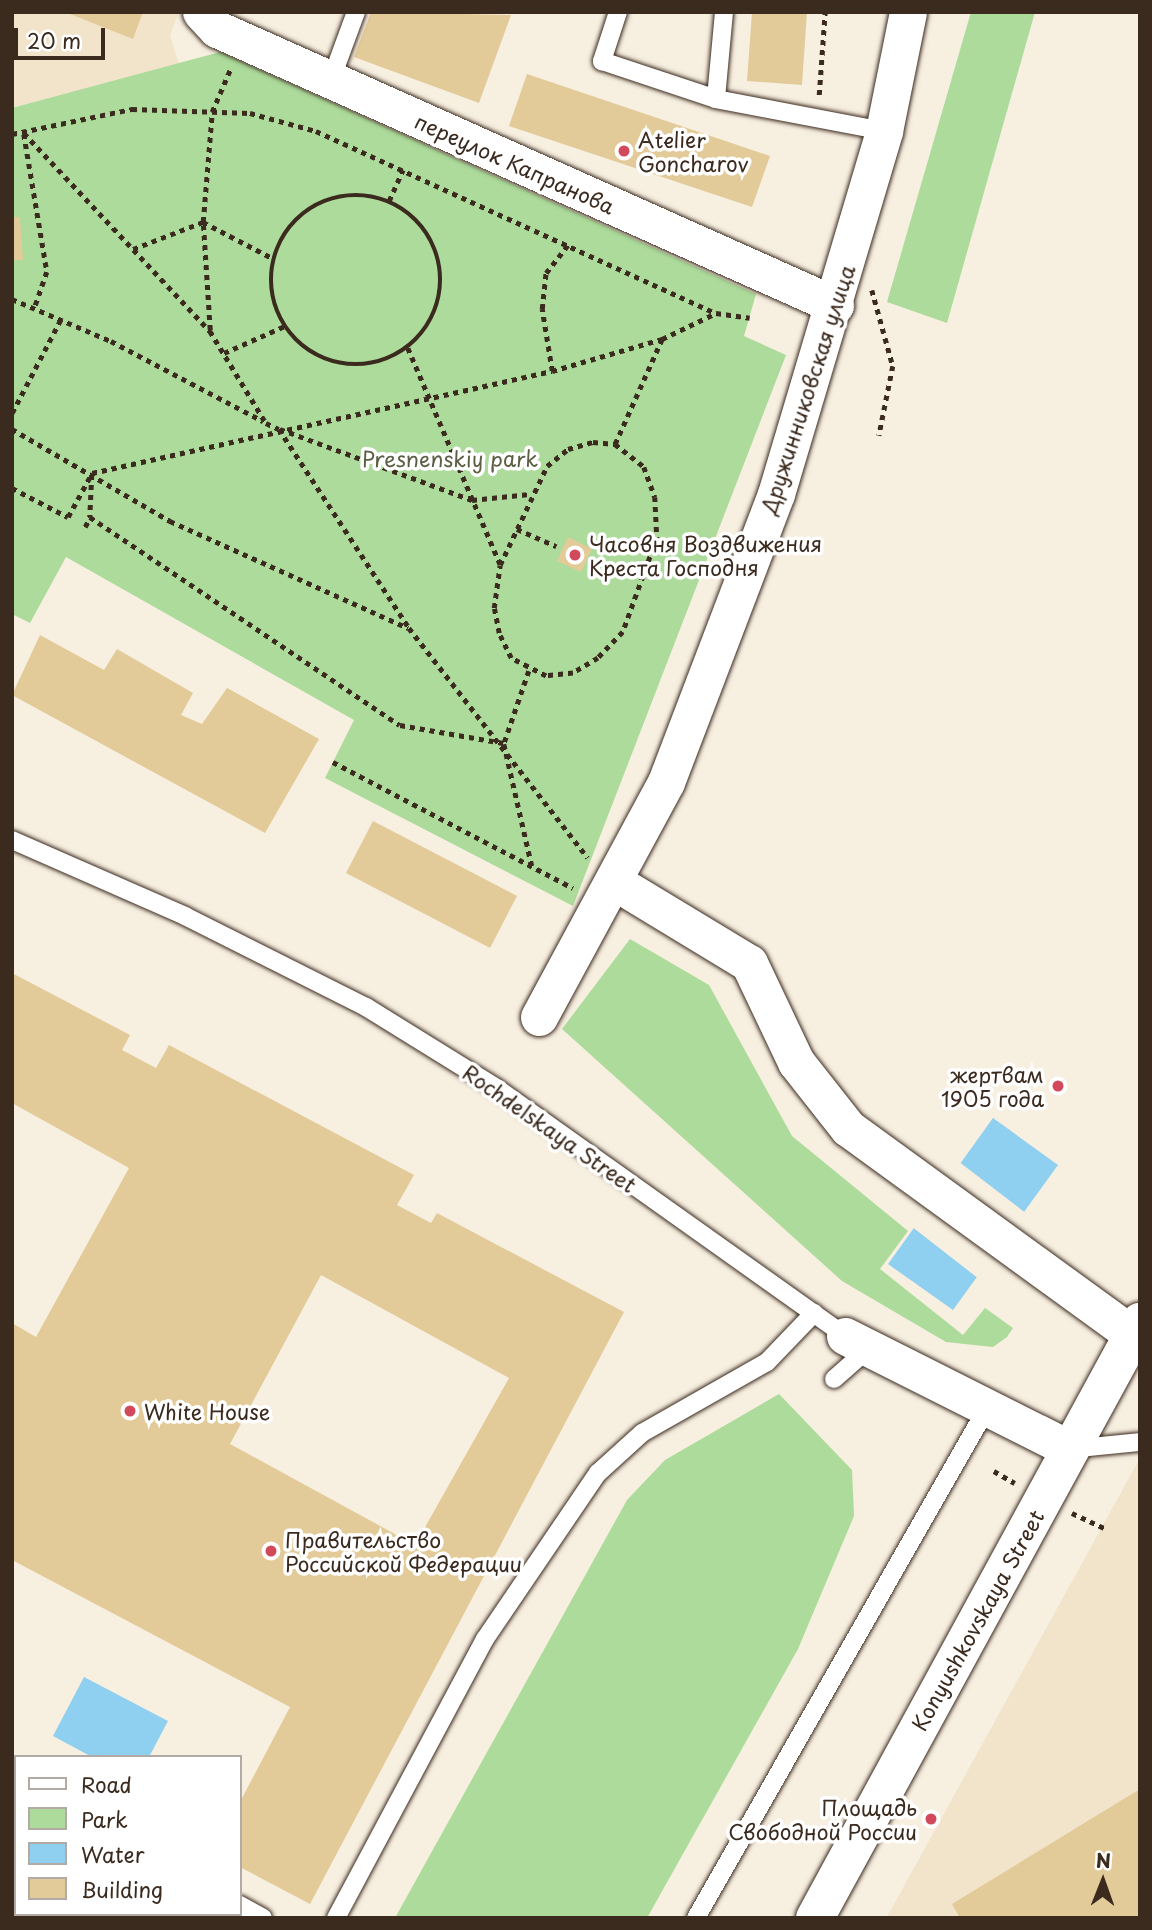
<!DOCTYPE html>
<html>
<head>
<meta charset="utf-8">
<style>
  body { margin:0 }
  #map { position:relative; width:1152px; height:1930px; overflow:hidden; background:#f7efe0; font-family:"Playpen Sans",sans-serif }
  div>[style] { position:absolute }
  .built>* { inset:0; background:#f1e4cb }
  .green>* { inset:0; background:#acdb9b }
  .water>* { inset:0; background:#8fcff0 }
  .pier>* { inset:0; background:#f7efe0 }
  .building>* { inset:0; background:#e3cb99 }
  .path>* { height:4.5px; margin-top:-2.25px; transform-origin:0; background:repeating-linear-gradient(90deg,#3b2a1e 0 5px,transparent 0 10px) }
  .path>.ring { margin:-2.25px; padding:0; box-sizing:content-box; background:none; border:4.5px solid #3b2a1e; border-radius:50% }
  .roads { filter:drop-shadow(0 0 2px #3b2a1e) drop-shadow(0 0 2px #3b2a1e) }
  .lane>* { height:18px; margin:-9px; padding:0 9px; transform-origin:9px; border-radius:9px; background:#fff }
  .street>* { height:37px; margin:-18.5px; padding:0 18.5px; transform-origin:18.5px; border-radius:18.5px; background:#fff }
  .secondary>* { height:38px; margin:-19px; padding:0 19px; transform-origin:19px; border-radius:19px; background:#fff }
  .dots>* { width:19px; height:19px; translate:-50% -50%; box-sizing:border-box; border:4px solid #fff; border-radius:50% }
  span { translate:-50% -50%; white-space:nowrap; text-align:center; line-height:1.15; -webkit-text-stroke:7px #fff; paint-order:stroke }
  .poi-label { font-size:21px; color:#3b2a1e }
  .left { translate:0 -50%; text-align:left }
  .right { translate:-100% -50%; text-align:right }
  .street-label { font-size:21px; color:#3b2a1e }
  .park-label { font-size:21px; color:#5d5f44 }
  .frame { position:absolute; inset:0; border:14px solid #3b2a1e; pointer-events:none }
  .legend { position:absolute; left:14px; top:1755px; width:228px; height:161px; box-sizing:border-box; background:#fff; border:2px solid #b1aaa5; margin:0; padding:9px 12px; list-style:none; font-size:21px; color:#3b2a1e }
  .legend li { display:flex; align-items:center; gap:14px; height:35px }
  .legend b { width:35px; border:2px solid #b1aaa5 }
  .north { position:absolute; left:1068px; top:1846px; width:70px; height:70px; -webkit-text-stroke:5px #fff; paint-order:stroke; rotate:1deg; font-size:19px; font-weight:700; line-height:28px; text-align:center; color:#3b2a1e }
  .north::after { content:''; display:block; margin:auto; width:24px; height:32px; background:#3b2a1e; clip-path:polygon(50% 0,100% 100%,50% 72%,0 100%) }
  .scale { position:absolute; left:14px; top:28px; width:91px; height:32px; box-sizing:border-box; border:4px solid #3b2a1e; border-top:0; padding-left:9px; font-size:21px; line-height:24px; white-space:nowrap; color:#3b2a1e; -webkit-text-stroke:5px #fff; paint-order:stroke }
</style>
</head>
<body>
<div id="map">
  <div class="built">
    <div style="clip-path:polygon(12px 12px,179px 12px,170px 35px,179px 65px,12px 108px)"></div>
    <div style="clip-path:polygon(1140px 1458px,1140px 1918px,886px 1918px,893px 1906px)"></div>
  </div>
  <div class="green">
    <div style="clip-path:polygon(971px 12px,1035px 12px,947px 323px,887px 302px)"></div>
    <div style="clip-path:polygon(220px 52px,756px 294px,744px 336px,786px 355px,573px 906px,325px 778px,354px 720px,66px 557px,30px 623px,12px 614px,12px 108px)"></div>
    <div style="clip-path:polygon(630px 939px,709px 985px,792px 1136px,908px 1231px,880px 1269px,963px 1335px,985px 1308px,1013px 1328px,1007px 1337px,993px 1347px,946px 1342px,842px 1281px,562px 1029px)"></div>
    <div style="clip-path:polygon(779px 1394px,852px 1470px,854px 1516px,798px 1649px,647px 1918px,395px 1918px,627px 1500px,665px 1460px)"></div>
  </div>
  <div class="water">
    <div style="clip-path:polygon(993px 1118px,1058px 1165px,953px 1310px,888px 1264px)"></div>
    <div style="clip-path:polygon(84px 1677px,168px 1721px,149px 1757px,92px 1757px,53px 1736px)"></div>
  </div>
  <div class="pier">
    <div style="clip-path:polygon(958px 1161px,1027px 1214px,979px 1279px,911px 1226px)"></div>
  </div>
  <div class="building">
    <div style="clip-path:polygon(65px 12px,143px 12px,133px 39px)"></div>
    <div style="clip-path:polygon(371px 12px,511px 15px,479px 103px,354px 57px)"></div>
    <div style="clip-path:polygon(752px 12px,807px 12px,802px 85px,747px 81px)"></div>
    <div style="clip-path:polygon(527px 74px,770px 156px,752px 207px,509px 126px)"></div>
    <div style="clip-path:polygon(12px 217px,20px 217px,23px 260px,12px 260px)"></div>
    <div style="clip-path:polygon(568px 537px,592px 549px,581px 572px,557px 561px)"></div>
    <div style="clip-path:polygon(40px 635px,104px 670px,117px 649px,193px 693px,181px 715px,202px 724px,227px 688px,319px 739px,265px 833px,12px 695px)"></div>
    <div style="clip-path:polygon(373px 821px,517px 896px,490px 948px,346px 873px)"></div>
    <div style="clip-path:polygon(evenodd,12px 973px,130px 1035px,122px 1050px,156px 1068px,169px 1045px,414px 1175px,397px 1205px,431px 1223px,437px 1213px,624px 1312px,310px 1904px,240px 1867px,240px 1802px,290px 1707px,12px 1560px,12px 1323px,36px 1337px,129px 1168px,12px 1103px,12px 973px,321px 1275px,509px 1378px,415px 1545px,230px 1444px,321px 1275px)"></div>
    <div style="clip-path:polygon(1140px 1789px,1140px 1918px,960px 1918px,952px 1904px)"></div>
  </div>
  <div class="path">
    <div style="left:819px;top:95px;width:83px;rotate:-85.9deg"></div>
    <div style="left:24px;top:133px;width:272px;rotate:46.8deg"></div>
    <div style="left:210px;top:331px;width:108px;rotate:58.7deg"></div>
    <div style="left:266px;top:423px;width:14px;rotate:25deg"></div>
    <div style="left:279px;top:429px;width:238px;rotate:56.8deg"></div>
    <div style="left:409px;top:628px;width:291px;rotate:52.1deg"></div>
    <div style="left:12px;top:134px;width:123px;rotate:-11.8deg"></div>
    <div style="left:132px;top:109px;width:118px;rotate:1.9deg"></div>
    <div style="left:250px;top:113px;width:68px;rotate:15.3deg"></div>
    <div style="left:316px;top:131px;width:439px;rotate:24.5deg"></div>
    <div style="left:716px;top:313px;width:34px;rotate:8deg"></div>
    <div style="left:24px;top:134px;width:140px;rotate:80.5deg"></div>
    <div style="left:47px;top:272px;width:37px;rotate:109deg"></div>
    <div class="ring" style="left:271px;top:195px;width:165.5px;height:165.5px"></div>
    <div style="left:389px;top:201px;width:34px;rotate:-66deg"></div>
    <div style="left:133px;top:249px;width:75px;rotate:-21.1deg"></div>
    <div style="left:203px;top:222px;width:80px;rotate:27.5deg"></div>
    <div style="left:872px;top:290px;width:79px;rotate:74.6deg"></div>
    <div style="left:893px;top:366px;width:71px;rotate:101.3deg"></div>
    <div style="left:12px;top:299px;width:108px;rotate:23deg"></div>
    <div style="left:111px;top:341px;width:172px;rotate:27.8deg"></div>
    <div style="left:210px;top:330px;width:108px;rotate:-93.7deg"></div>
    <div style="left:203px;top:222px;width:110px;rotate:-85.3deg"></div>
    <div style="left:212px;top:112px;width:46px;rotate:-66.8deg"></div>
    <div style="left:408px;top:348px;width:235px;rotate:66.9deg"></div>
    <div style="left:224px;top:353px;width:67px;rotate:-23.9deg"></div>
    <div style="left:552px;top:371px;width:63px;rotate:-99.2deg"></div>
    <div style="left:542px;top:309px;width:36px;rotate:-84deg"></div>
    <div style="left:546px;top:273px;width:36px;rotate:-52deg"></div>
    <div style="left:12px;top:413px;width:108px;rotate:-62.5deg"></div>
    <div style="left:12px;top:429px;width:183px;rotate:30.2deg"></div>
    <div style="left:170px;top:521px;width:261px;rotate:24.2deg"></div>
    <div style="left:280px;top:429px;width:205px;rotate:20.3deg"></div>
    <div style="left:472px;top:500px;width:58px;rotate:-5.9deg"></div>
    <div style="left:593px;top:442px;width:22px;rotate:5deg"></div>
    <div style="left:615px;top:444px;width:37px;rotate:38deg"></div>
    <div style="left:644px;top:467px;width:32px;rotate:70deg"></div>
    <div style="left:655px;top:497px;width:41px;rotate:87.2deg"></div>
    <div style="left:657px;top:538px;width:100px;rotate:109.9deg"></div>
    <div style="left:623px;top:632px;width:36px;rotate:134deg"></div>
    <div style="left:598px;top:658px;width:29px;rotate:149deg"></div>
    <div style="left:573px;top:673px;width:27px;rotate:174deg"></div>
    <div style="left:546px;top:676px;width:39px;rotate:-153deg"></div>
    <div style="left:511px;top:658px;width:28px;rotate:-116deg"></div>
    <div style="left:499px;top:633px;width:25px;rotate:-101deg"></div>
    <div style="left:494px;top:608px;width:43px;rotate:-82.1deg"></div>
    <div style="left:500px;top:565px;width:110px;rotate:-64.6deg"></div>
    <div style="left:547px;top:466px;width:27px;rotate:-39deg"></div>
    <div style="left:568px;top:449px;width:26px;rotate:-16deg"></div>
    <div style="left:615px;top:444px;width:115px;rotate:-65.9deg"></div>
    <div style="left:92px;top:475px;width:42px;rotate:92.7deg"></div>
    <div style="left:90px;top:517px;width:373px;rotate:33.9deg"></div>
    <div style="left:400px;top:725px;width:105px;rotate:9.9deg"></div>
    <div style="left:12px;top:488px;width:63px;rotate:27.4deg"></div>
    <div style="left:68px;top:517px;width:50px;rotate:-61.4deg"></div>
    <div style="left:92px;top:473px;width:471px;rotate:-12.5deg"></div>
    <div style="left:552px;top:371px;width:115px;rotate:-16.2deg"></div>
    <div style="left:662px;top:339px;width:60px;rotate:-25.7deg"></div>
    <div style="left:85px;top:527px;width:11px;rotate:-63deg"></div>
    <div style="left:517px;top:529px;width:43px;rotate:23.6deg"></div>
    <div style="left:529px;top:671px;width:77px;rotate:108.9deg"></div>
    <div style="left:504px;top:744px;width:125px;rotate:77.1deg"></div>
    <div style="left:333px;top:762px;width:271px;rotate:27.7deg"></div>
    <div style="left:994px;top:1471px;width:24px;rotate:30deg"></div>
    <div style="left:1072px;top:1513px;width:38px;rotate:25deg"></div>
  </div>
  <div class="roads">
    <div class="lane">
      <div style="left:618px;top:12px;width:52px;rotate:108.1deg"></div>
      <div style="left:602px;top:61px;width:120px;rotate:18.4deg"></div>
      <div style="left:724px;top:12px;width:87px;rotate:95.3deg"></div>
      <div style="left:716px;top:99px;width:171px;rotate:10.8deg"></div>
      <div style="left:331px;top:80px;width:72px;rotate:-69.8deg"></div>
      <div style="left:12px;top:840px;width:189px;rotate:23.7deg"></div>
      <div style="left:185px;top:916px;width:203px;rotate:26.7deg"></div>
      <div style="left:366px;top:1007px;width:155px;rotate:31.8deg"></div>
      <div style="left:498px;top:1089px;width:426px;rotate:35.4deg"></div>
      <div style="left:834px;top:1379px;width:47px;rotate:-41.5deg"></div>
      <div style="left:1070px;top:1449px;width:70px;rotate:-5.7deg"></div>
      <div style="left:12px;top:1785px;width:4px;rotate:27deg"></div>
      <div style="left:12px;top:1882px;width:5px;rotate:37deg"></div>
      <div style="left:240px;top:1905px;width:26px;rotate:29deg"></div>
      <div style="left:42px;top:1914px;width:5px;rotate:53deg"></div>
      <div style="left:336px;top:1918px;width:316px;rotate:-61.9deg"></div>
      <div style="left:485px;top:1639px;width:201px;rotate:-55.8deg"></div>
      <div style="left:598px;top:1473px;width:59px;rotate:-42.3deg"></div>
      <div style="left:642px;top:1433px;width:144px;rotate:-29.6deg"></div>
      <div style="left:767px;top:1362px;width:68px;rotate:-46.2deg"></div>
      <div style="left:696px;top:1918px;width:587px;rotate:-60.29deg"></div>
    </div>
    <div class="street">
      <div style="left:201px;top:12px;width:23px;rotate:47deg"></div>
      <div style="left:217px;top:29px;width:677px;rotate:24.07deg"></div>
      <div style="left:615px;top:882px;width:157px;rotate:31.2deg"></div>
      <div style="left:749px;top:963px;width:110px;rotate:64.6deg"></div>
      <div style="left:796px;top:1062px;width:84px;rotate:51.8deg"></div>
      <div style="left:848px;top:1128px;width:361px;rotate:36deg"></div>
      <div style="left:539px;top:1017px;width:267px;rotate:-61.6deg"></div>
      <div style="left:666px;top:782px;width:308px;rotate:-69.1deg"></div>
      <div style="left:776px;top:494px;width:379px;rotate:-73.4deg"></div>
      <div style="left:884px;top:131px;width:121px;rotate:-78.6deg"></div>
      <div style="left:845px;top:1336px;width:252px;rotate:26.7deg"></div>
    </div>
    <div class="secondary">
      <div style="left:815px;top:1918px;width:679px;rotate:-61.4deg"></div>
    </div>
  </div>
  <div class="dots">
    <div style="left:624px;top:151px;background:#d1495b"></div>
    <div style="left:575px;top:555px;background:#d1495b"></div>
    <div style="left:1058px;top:1086px;background:#d1495b"></div>
    <div style="left:130px;top:1411px;background:#d1495b"></div>
    <div style="left:271px;top:1551px;background:#d1495b"></div>
    <div style="left:931px;top:1819px;background:#d1495b"></div>
  </div>
  <div class="poi-label">
    <span class="left" style="left:638px;top:151px">Atelier<br>Goncharov</span>
    <span class="left" style="left:589px;top:555px">Часовня Воздвижения<br>Креста Господня</span>
    <span class="right" style="left:1044px;top:1086px">жертвам<br>1905 года</span>
    <span class="left" style="left:144px;top:1411px">White House</span>
    <span class="left" style="left:285px;top:1551px">Правительство<br>Российской Федерации</span>
    <span class="right" style="left:917px;top:1819px">Площадь<br>Свободной России</span>
  </div>
  <div class="street-label">
    <span style="left:515px;top:163px;rotate:24deg">переулок Капранова</span>
    <span style="left:807px;top:389px;rotate:-72deg">Дружинниковская улица</span>
    <span style="left:550px;top:1128px;rotate:35deg">Rochdelskaya Street</span>
    <span style="left:977px;top:1620px;rotate:-61deg">Konyushkovskaya Street</span>
  </div>
  <div class="park-label">
    <span style="left:450px;top:458px">Presnenskiy park</span>
  </div>
  <div class="frame"></div>
  <ul class="legend">
  <li><b style="height:9px;background:#fff"></b>Road</li>
  <li><b style="height:19px;background:#acdb9b"></b>Park</li>
  <li><b style="height:19px;background:#8fcff0"></b>Water</li>
  <li><b style="height:19px;background:#e3cb99"></b>Building</li>
  </ul>
  <div class="north">N</div>
  <div class="scale">20 m</div>
</div>
</body>
</html>
